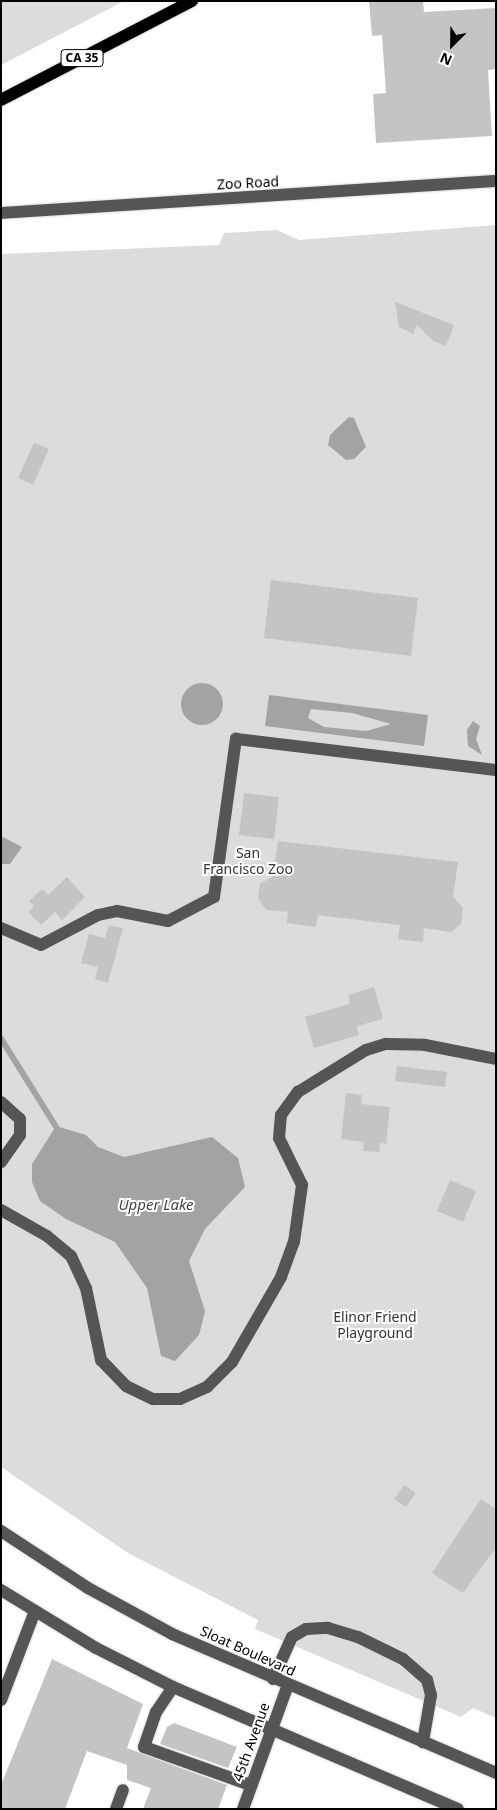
<!DOCTYPE html>
<html>
<head>
<meta charset="utf-8">
<style>
  body { margin:0 }
  #map { position:relative; width:497px; height:1810px; overflow:hidden; background:#fff; font-family:"Noto Sans",sans-serif }
  div>[style] { position:absolute }
  .green>* { inset:0; background:#dcdcdc }
  .water>* { inset:0; background:#a3a3a3 }
  .round { border-radius:50% }
  .stream>* { height:5.5px; margin:-2.75px; padding:0 2.75px; transform-origin:2.75px; border-radius:2.75px; background:#a3a3a3 }
  .building>* { inset:0; background:#c4c4c4 }
  .roads { filter:drop-shadow(0 0 1px #dbdbdb) drop-shadow(0 0 1px #dbdbdb) }
  .minor>* { height:12px; margin:-6px; padding:0 6px; transform-origin:6px; border-radius:6px; background:#555 }
  .major>* { height:12px; margin:-6px; padding:0 6px; transform-origin:6px; border-radius:6px; background:#000 }
  span { translate:-50% -50%; white-space:nowrap; text-align:center; line-height:1.15; -webkit-text-stroke:4px #fff; paint-order:stroke }
  .shield-label span { padding:1px 4px; background:#fff; border:1px solid; border-radius:4px; -webkit-text-stroke-width:0 }
  .shield-label { font-size:12px; color:#000; font-weight:700 }
  .street-label { font-size:14px; color:#000 }
  .park-label { font-size:14px; color:#333 }
  .water-label { font-size:15px; color:#444; font-style:italic }
  .frame { position:absolute; inset:0; border:2px solid #000; pointer-events:none }
  .north { position:absolute; left:427px; top:20px; width:50px; height:50px; -webkit-text-stroke:4px #fff; paint-order:stroke; rotate:203deg; font-size:14px; font-weight:700; line-height:20px; text-align:center; color:#000 }
  .north::after { content:''; display:block; margin:auto; width:18px; height:22px; background:#000; clip-path:polygon(50% 0,100% 100%,50% 72%,0 100%) }
</style>
</head>
<body>
<div id="map">
  <div class="green">
    <div style="clip-path:polygon(1px 1px,124px 1px,1px 65px)"></div>
    <div style="clip-path:polygon(496px 225px,496px 1718px,473px 1708px,461px 1717px,255px 1629px,258px 1620px,128px 1553px,1px 1467px,1px 254px,219px 245px,224px 233px,277px 230px,299px 240px)"></div>
  </div>
  <div class="water">
    <div style="clip-path:polygon(349px 417px,354px 418px,366px 447px,354px 459px,346px 460px,328px 445px,330px 435px)"></div>
    <div class="round" style="left:181px;top:683px;width:42px;height:42px"></div>
    <div style="clip-path:polygon(evenodd,269px 695px,428px 715px,424px 746px,265px 726px,269px 695px,311px 709px,352px 713px,391px 724px,366px 731px,324px 727px,308px 718px,311px 709px)"></div>
    <div style="clip-path:polygon(473px 721px,480px 726px,476px 739px,482px 755px,468px 746px,467px 730px)"></div>
    <div style="clip-path:polygon(1px 836px,22px 847px,10px 864px,1px 864px)"></div>
    <div style="clip-path:polygon(56px 1126px,86px 1135px,98px 1147px,124px 1157px,212px 1137px,238px 1158px,245px 1187px,205px 1229px,189px 1261px,205px 1311px,199px 1335px,175px 1361px,161px 1356px,147px 1288px,115px 1242px,66px 1219px,40px 1201px,32px 1182px,32px 1164px)"></div>
  </div>
  <div class="stream">
    <div style="left:1px;top:1038px;width:104px;rotate:58deg"></div>
  </div>
  <div class="building">
    <div style="clip-path:polygon(369px 1px,423px 1px,424px 12px,496px 8px,496px 69px,488px 70px,492px 136px,376px 143px,373px 94px,386px 93px,382px 35px,372px 36px)"></div>
    <div style="clip-path:polygon(395px 302px,454px 325px,446px 346px,433px 341px,417px 325px,413px 334px,399px 327px)"></div>
    <div style="clip-path:polygon(34px 443px,49px 449px,33px 485px,18px 478px)"></div>
    <div style="clip-path:polygon(271px 580px,418px 598px,411px 656px,264px 638px)"></div>
    <div style="clip-path:polygon(244px 793px,279px 797px,274px 839px,239px 835px)"></div>
    <div style="clip-path:polygon(278px 841px,458px 862px,453px 896px,463px 908px,461px 924px,451px 932px,424px 928px,423px 942px,398px 939px,400px 925px,318px 915px,316px 927px,287px 923px,288px 912px,266px 910px,258px 898px,260px 884px,273px 876px)"></div>
    <div style="clip-path:polygon(67px 877px,85px 897px,62px 920px,55px 912px,41px 925px,28px 912px,34px 906px,29px 901px,42px 889px,48px 895px)"></div>
    <div style="clip-path:polygon(109px 925px,123px 928px,108px 983px,95px 979px,98px 967px,81px 963px,89px 934px,105px 938px)"></div>
    <div style="clip-path:polygon(374px 987px,383px 1019px,357px 1026px,359px 1035px,314px 1048px,305px 1017px,349px 1004px,349px 995px)"></div>
    <div style="clip-path:polygon(397px 1066px,447px 1072px,445px 1087px,395px 1081px)"></div>
    <div style="clip-path:polygon(346px 1093px,362px 1095px,361px 1104px,390px 1107px,386px 1144px,380px 1143px,379px 1152px,363px 1151px,364px 1142px,341px 1139px)"></div>
    <div style="clip-path:polygon(450px 1180px,476px 1191px,463px 1222px,437px 1211px)"></div>
    <div style="clip-path:polygon(404px 1485px,416px 1493px,406px 1507px,394px 1499px)"></div>
    <div style="clip-path:polygon(481px 1499px,496px 1509px,496px 1547px,463px 1593px,432px 1573px)"></div>
    <div style="clip-path:polygon(52px 1659px,143px 1704px,127px 1748px,227px 1785px,218px 1809px,143px 1809px,151px 1788px,127px 1780px,127px 1765px,87px 1751px,65px 1809px,1px 1809px,1px 1785px)"></div>
    <div style="clip-path:polygon(174px 1723px,237px 1747px,228px 1768px,160px 1744px,167px 1727px)"></div>
  </div>
  <div class="roads">
    <div class="minor">
      <div style="left:1px;top:213px;width:496px;rotate:-3.7deg"></div>
      <div style="left:1px;top:928px;width:43px;rotate:23deg"></div>
      <div style="left:41px;top:945px;width:64px;rotate:-27.8deg"></div>
      <div style="left:98px;top:915px;width:19px;rotate:-12deg"></div>
      <div style="left:117px;top:911px;width:52px;rotate:11.1deg"></div>
      <div style="left:168px;top:921px;width:52px;rotate:-27.6deg"></div>
      <div style="left:214px;top:897px;width:160px;rotate:-82.1deg"></div>
      <div style="left:236px;top:739px;width:262px;rotate:6.8deg"></div>
      <div style="left:1px;top:1102px;width:25px;rotate:42deg"></div>
      <div style="left:20px;top:1119px;width:16px;rotate:90deg"></div>
      <div style="left:20px;top:1135px;width:33px;rotate:125deg"></div>
      <div style="left:1px;top:1210px;width:53px;rotate:29.5deg"></div>
      <div style="left:47px;top:1236px;width:31px;rotate:40deg"></div>
      <div style="left:71px;top:1256px;width:35px;rotate:65deg"></div>
      <div style="left:86px;top:1288px;width:74px;rotate:78.2deg"></div>
      <div style="left:101px;top:1360px;width:36px;rotate:46deg"></div>
      <div style="left:126px;top:1386px;width:30px;rotate:26deg"></div>
      <div style="left:153px;top:1399px;width:27px"></div>
      <div style="left:180px;top:1399px;width:30px;rotate:-24deg"></div>
      <div style="left:207px;top:1387px;width:35px;rotate:-45deg"></div>
      <div style="left:232px;top:1362px;width:98px;rotate:-60deg"></div>
      <div style="left:281px;top:1277px;width:37px;rotate:-70deg"></div>
      <div style="left:294px;top:1242px;width:58px;rotate:-82deg"></div>
      <div style="left:302px;top:1185px;width:52px;rotate:-116.1deg"></div>
      <div style="left:279px;top:1138px;width:23px;rotate:-85deg"></div>
      <div style="left:281px;top:1115px;width:29px;rotate:-54deg"></div>
      <div style="left:298px;top:1092px;width:80px;rotate:-31.7deg"></div>
      <div style="left:366px;top:1050px;width:21px;rotate:-17deg"></div>
      <div style="left:386px;top:1044px;width:39px;rotate:1deg"></div>
      <div style="left:425px;top:1045px;width:72px;rotate:11.2deg"></div>
      <div style="left:1px;top:1531px;width:104px;rotate:33.2deg"></div>
      <div style="left:88px;top:1588px;width:96px;rotate:28.7deg"></div>
      <div style="left:172px;top:1634px;width:353px;rotate:23.2deg"></div>
      <div style="left:1px;top:1590px;width:111px;rotate:31.4deg"></div>
      <div style="left:96px;top:1648px;width:86px;rotate:26.9deg"></div>
      <div style="left:173px;top:1687px;width:310px;rotate:23.2deg"></div>
      <div style="left:273px;top:1679px;width:46px;rotate:-65.7deg"></div>
      <div style="left:292px;top:1637px;width:16px;rotate:-30deg"></div>
      <div style="left:306px;top:1629px;width:22px;rotate:-3deg"></div>
      <div style="left:328px;top:1628px;width:31px;rotate:17deg"></div>
      <div style="left:358px;top:1637px;width:50px;rotate:26.1deg"></div>
      <div style="left:403px;top:1659px;width:32px;rotate:41deg"></div>
      <div style="left:427px;top:1680px;width:16px;rotate:75deg"></div>
      <div style="left:431px;top:1695px;width:48px;rotate:99.7deg"></div>
      <div style="left:173px;top:1687px;width:30px;rotate:124deg"></div>
      <div style="left:156px;top:1712px;width:37px;rotate:109deg"></div>
      <div style="left:144px;top:1747px;width:114px;rotate:19.6deg"></div>
      <div style="left:1px;top:1700px;width:95px;rotate:-69.1deg"></div>
      <div style="left:116px;top:1809px;width:20px;rotate:-70deg"></div>
      <div style="left:243px;top:1809px;width:132px;rotate:-70.1deg"></div>
    </div>
    <div class="major">
      <div style="left:1px;top:100px;width:215px;rotate:-27.4deg"></div>
    </div>
  </div>
  <div class="shield-label">
    <span style="left:82px;top:58px">CA 35</span>
  </div>
  <div class="street-label">
    <span style="left:248px;top:183px;rotate:-3deg">Zoo Road</span>
    <span style="left:248px;top:1651px;rotate:24deg">Sloat Boulevard</span>
    <span style="left:251px;top:1742px;rotate:-70deg">45th Avenue</span>
  </div>
  <div class="park-label">
    <span style="left:248px;top:861px">San<br>Francisco Zoo</span>
    <span style="left:375px;top:1325px">Elinor Friend<br>Playground</span>
  </div>
  <div class="water-label">
    <span style="left:156px;top:1205px">Upper Lake</span>
  </div>
  <div class="frame"></div>
  <div class="north">N</div>
</div>
</body>
</html>
